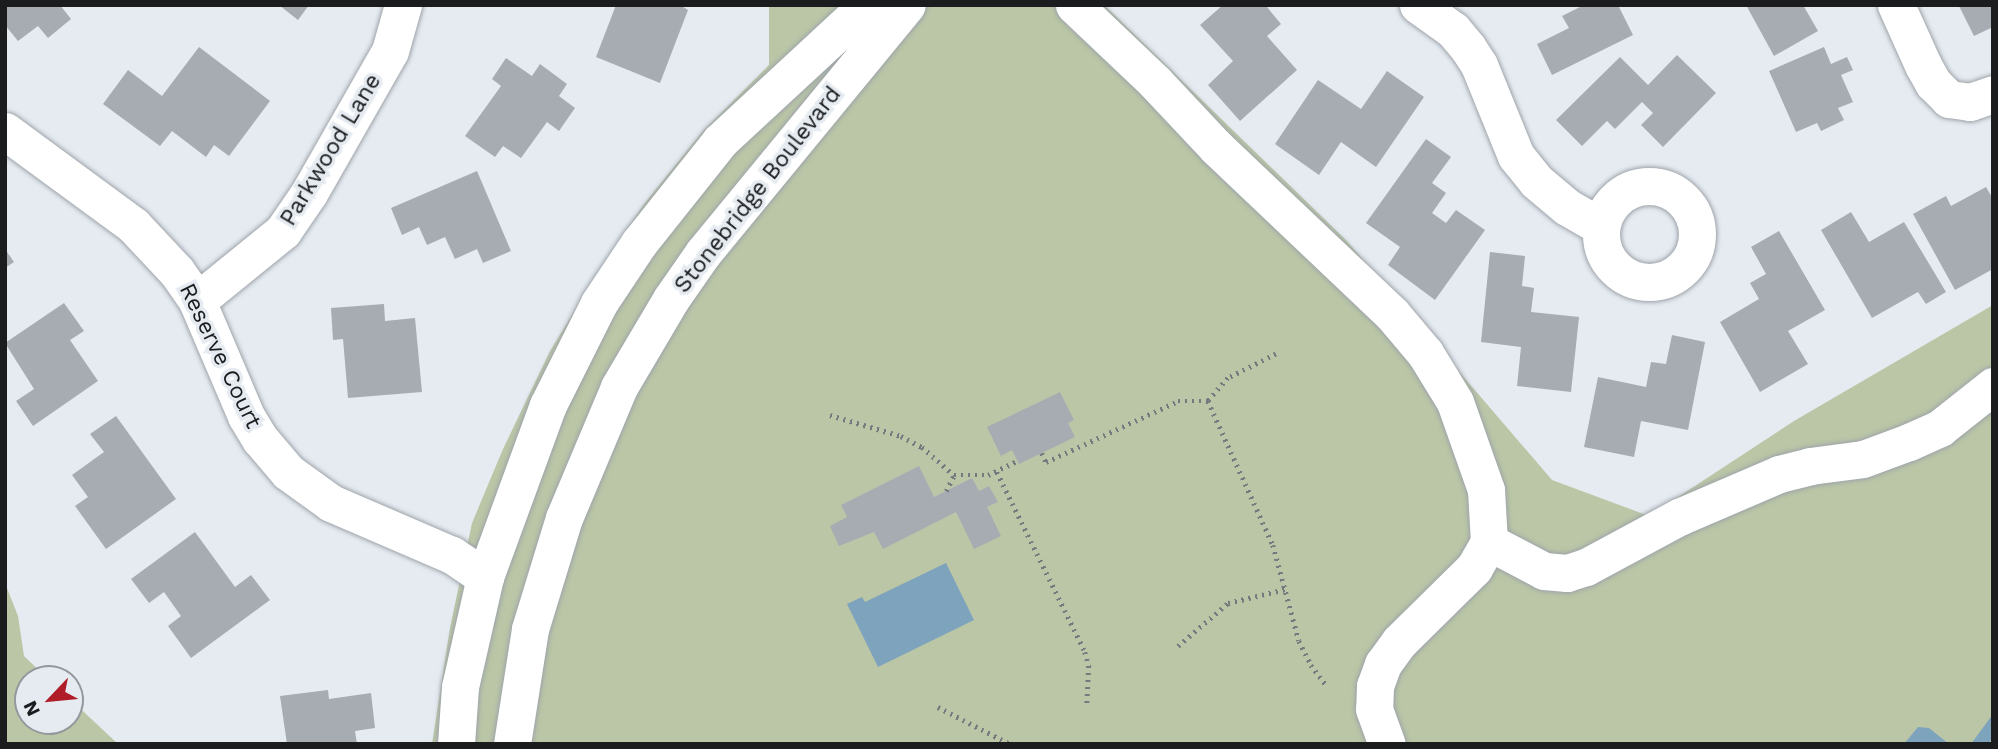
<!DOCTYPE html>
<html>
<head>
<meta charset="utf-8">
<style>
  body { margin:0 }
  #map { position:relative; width:1998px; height:749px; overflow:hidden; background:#e5ebf1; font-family:"Work Sans",sans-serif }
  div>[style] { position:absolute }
  .green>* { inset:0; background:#bac6a6 }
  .water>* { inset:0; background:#7da3bd }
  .building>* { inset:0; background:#a7acb3 }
  .path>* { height:4.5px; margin-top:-2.25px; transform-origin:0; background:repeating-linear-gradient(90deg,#767a7e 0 2px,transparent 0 7px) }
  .roads { filter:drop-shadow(0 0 2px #9ea4aa) drop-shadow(0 0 2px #9ea4aa) }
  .minor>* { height:37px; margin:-18.5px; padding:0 18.5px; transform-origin:18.5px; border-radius:18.5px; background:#fff }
  .minor>.ring { margin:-18.5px; padding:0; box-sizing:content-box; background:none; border:37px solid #fff; border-radius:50% }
  span { translate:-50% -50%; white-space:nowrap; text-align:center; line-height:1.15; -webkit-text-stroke:7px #e5ebf1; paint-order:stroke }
  .street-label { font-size:23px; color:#1a1c1e }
  .frame { position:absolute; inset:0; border:7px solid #1a1c1e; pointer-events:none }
  .north { position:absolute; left:14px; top:665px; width:70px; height:70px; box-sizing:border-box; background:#e5ebf1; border:2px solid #94989d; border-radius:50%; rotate:244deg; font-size:19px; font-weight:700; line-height:28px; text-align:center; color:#1a1c1e }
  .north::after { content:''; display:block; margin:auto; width:24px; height:32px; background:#b01d29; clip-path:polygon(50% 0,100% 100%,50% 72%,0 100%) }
</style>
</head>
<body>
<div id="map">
  <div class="green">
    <div style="clip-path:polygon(769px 5px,1104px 5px,1347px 241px,1552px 480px,1649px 516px,1794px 421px,1993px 305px,1993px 744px,432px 744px,450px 628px,472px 523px,503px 449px,550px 351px,597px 274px,644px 204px,703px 131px,769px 65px)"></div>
    <div style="clip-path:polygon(5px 583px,18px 616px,24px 656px,48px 679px,28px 679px,28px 721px,70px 721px,70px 699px,118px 744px,5px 744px)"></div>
  </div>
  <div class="water">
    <div style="clip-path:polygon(946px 563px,974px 620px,878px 667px,847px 604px,862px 597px,865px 602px)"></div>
    <div style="clip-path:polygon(1993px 714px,1993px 737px,1988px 744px,1971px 744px)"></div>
    <div style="clip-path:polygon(1918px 727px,1929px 728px,1949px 744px,1904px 744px)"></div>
  </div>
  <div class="building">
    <div style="clip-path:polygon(5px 5px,60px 5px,71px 19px,48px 38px,38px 26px,18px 41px,5px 25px)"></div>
    <div style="clip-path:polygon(279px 5px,309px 5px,298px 20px)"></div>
    <div style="clip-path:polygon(616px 5px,680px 5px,688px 10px,660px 83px,596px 57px)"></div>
    <div style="clip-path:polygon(1223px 5px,1269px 5px,1267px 7px,1281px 24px,1267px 36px,1297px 70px,1240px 121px,1208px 85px,1233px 61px,1200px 25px)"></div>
    <div style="clip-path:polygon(1584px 5px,1618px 5px,1633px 35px,1552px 75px,1537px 44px,1569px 28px,1562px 16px)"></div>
    <div style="clip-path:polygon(1746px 5px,1803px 5px,1818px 31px,1774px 56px)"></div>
    <div style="clip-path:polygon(1993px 5px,1993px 27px,1974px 36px,1959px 6px)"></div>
    <div style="clip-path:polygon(199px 47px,270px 101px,229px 156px,214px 145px,206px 157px,172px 131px,160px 146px,103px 104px,128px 70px,162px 96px)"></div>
    <div style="clip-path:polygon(1824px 47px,1831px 64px,1847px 57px,1853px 70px,1841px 75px,1853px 102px,1838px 108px,1844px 120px,1821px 131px,1817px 123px,1796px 132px,1769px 71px)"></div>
    <div style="clip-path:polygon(1677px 55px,1716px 93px,1663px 147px,1641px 125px,1653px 113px,1642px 102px,1615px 129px,1607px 121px,1582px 146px,1556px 120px,1620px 57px,1648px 85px)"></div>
    <div style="clip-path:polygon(506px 58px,532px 76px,540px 64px,567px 84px,559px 96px,575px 108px,559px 131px,547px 122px,521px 158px,503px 146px,495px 157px,465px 136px,501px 86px,492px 79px)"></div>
    <div style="clip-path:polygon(1387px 71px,1424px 97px,1376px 167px,1341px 142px,1319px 175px,1275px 144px,1318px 80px,1361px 109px)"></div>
    <div style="clip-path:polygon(1426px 139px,1451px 157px,1432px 183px,1446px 193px,1432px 213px,1446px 223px,1456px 210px,1485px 230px,1435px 300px,1388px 265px,1400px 247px,1366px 223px)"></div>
    <div style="clip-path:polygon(477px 171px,511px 251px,483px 263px,477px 249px,455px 259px,445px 237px,427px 245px,419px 227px,402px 235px,391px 208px)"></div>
    <div style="clip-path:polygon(1986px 187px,1993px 199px,1993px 269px,1955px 290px,1913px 214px,1946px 196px,1951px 206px)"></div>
    <div style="clip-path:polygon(1851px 212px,1869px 242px,1904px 222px,1946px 292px,1926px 304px,1918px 292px,1872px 318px,1821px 230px)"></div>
    <div style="clip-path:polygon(1779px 231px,1825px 310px,1788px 331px,1808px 364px,1760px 392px,1720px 322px,1759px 299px,1750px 283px,1766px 274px,1751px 247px)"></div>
    <div style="clip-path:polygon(5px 249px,14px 262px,5px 268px)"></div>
    <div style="clip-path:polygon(1490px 252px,1525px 256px,1522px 286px,1534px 288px,1531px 312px,1579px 317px,1571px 392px,1517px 386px,1521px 347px,1481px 342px)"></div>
    <div style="clip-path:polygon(64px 303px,84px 331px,70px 340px,98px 381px,33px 426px,16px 401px,34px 389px,5px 343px)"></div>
    <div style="clip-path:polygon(384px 304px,385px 321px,415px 318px,422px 392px,348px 398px,343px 339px,333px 340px,331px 308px)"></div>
    <div style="clip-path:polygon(1672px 335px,1705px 342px,1688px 430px,1641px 421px,1634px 457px,1584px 447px,1598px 377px,1646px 387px,1651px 362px,1666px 364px)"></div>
    <div style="clip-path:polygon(1060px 392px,1074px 420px,1068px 423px,1075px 437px,1019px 464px,1012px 450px,1001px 456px,987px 427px)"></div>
    <div style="clip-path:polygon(116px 416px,176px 499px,106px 549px,75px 506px,88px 497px,72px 475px,104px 452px,90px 434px)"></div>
    <div style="clip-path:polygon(919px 466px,934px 497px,972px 478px,979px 491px,989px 486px,998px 502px,987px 507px,1001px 536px,974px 549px,956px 512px,883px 549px,874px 532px,839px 546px,830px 526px,847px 517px,841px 505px)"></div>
    <div style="clip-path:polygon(195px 532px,235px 587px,251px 575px,270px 600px,191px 658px,168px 626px,181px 616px,164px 592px,149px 603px,131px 579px)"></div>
    <div style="clip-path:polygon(328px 690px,329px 699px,371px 693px,375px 728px,355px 731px,357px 744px,287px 744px,280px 696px)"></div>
  </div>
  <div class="path">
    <div style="left:1276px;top:354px;width:54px;rotate:153.4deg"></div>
    <div style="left:1228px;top:378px;width:30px;rotate:131deg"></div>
    <div style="left:1208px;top:401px;width:158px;rotate:65.7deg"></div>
    <div style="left:1273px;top:545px;width:99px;rotate:74.8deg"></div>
    <div style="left:1299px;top:641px;width:27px;rotate:63deg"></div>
    <div style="left:1311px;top:665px;width:25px;rotate:53deg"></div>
    <div style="left:830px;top:415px;width:74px;rotate:16.5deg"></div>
    <div style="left:901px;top:436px;width:24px;rotate:28deg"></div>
    <div style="left:922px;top:447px;width:43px;rotate:41.2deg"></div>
    <div style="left:954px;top:475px;width:34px"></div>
    <div style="left:988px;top:475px;width:32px;rotate:-26deg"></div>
    <div style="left:1042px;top:453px;width:10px;rotate:66deg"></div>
    <div style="left:1046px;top:462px;width:145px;rotate:-24.8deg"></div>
    <div style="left:1178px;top:401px;width:30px"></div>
    <div style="left:997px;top:472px;width:200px;rotate:63.9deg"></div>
    <div style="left:1085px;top:652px;width:15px;rotate:74deg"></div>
    <div style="left:1089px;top:666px;width:38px;rotate:93deg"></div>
    <div style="left:946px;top:491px;width:18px;rotate:-63deg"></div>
    <div style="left:1178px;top:646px;width:66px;rotate:-40.7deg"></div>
    <div style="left:1228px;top:603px;width:60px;rotate:-13.6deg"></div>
    <div style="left:938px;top:707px;width:81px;rotate:27.2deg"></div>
  </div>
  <div class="roads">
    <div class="minor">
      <div style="left:1074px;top:5px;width:112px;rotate:43.5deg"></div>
      <div style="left:1155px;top:82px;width:89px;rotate:46.8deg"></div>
      <div style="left:1216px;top:147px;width:243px;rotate:43.5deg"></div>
      <div style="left:1392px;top:314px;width:51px;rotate:49.8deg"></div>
      <div style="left:1425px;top:353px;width:57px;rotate:58.5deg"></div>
      <div style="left:1455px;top:402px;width:93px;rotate:70.6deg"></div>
      <div style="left:1486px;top:490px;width:52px;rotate:86.7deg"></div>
      <div style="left:1489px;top:542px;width:30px;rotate:120deg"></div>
      <div style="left:1474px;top:568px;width:105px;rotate:135.4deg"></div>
      <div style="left:1399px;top:642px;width:27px;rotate:126deg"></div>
      <div style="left:1383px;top:664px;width:23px;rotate:110deg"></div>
      <div style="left:1375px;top:686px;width:23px;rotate:92deg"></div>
      <div style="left:1374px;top:709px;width:37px;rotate:70deg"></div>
      <div style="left:1418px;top:5px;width:43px;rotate:35.5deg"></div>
      <div style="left:1453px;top:30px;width:23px;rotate:50deg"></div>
      <div style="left:1468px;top:48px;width:20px;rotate:57deg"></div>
      <div style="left:1479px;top:65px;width:98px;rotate:67.9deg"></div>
      <div style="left:1516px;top:156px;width:32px;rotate:51deg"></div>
      <div style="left:1536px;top:181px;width:40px;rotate:40deg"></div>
      <div style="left:1567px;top:207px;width:38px;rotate:30deg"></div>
      <div style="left:1896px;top:5px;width:66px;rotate:65.8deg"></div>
      <div style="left:1923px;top:65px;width:21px;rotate:61deg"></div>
      <div style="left:1933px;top:83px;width:23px;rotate:45deg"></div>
      <div style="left:1949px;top:99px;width:21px;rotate:8deg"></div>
      <div style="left:1970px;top:102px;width:24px;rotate:-19deg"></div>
      <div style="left:5px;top:131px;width:159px;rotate:36.3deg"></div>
      <div style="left:133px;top:225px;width:64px;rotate:46.9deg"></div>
      <div style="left:177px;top:272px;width:35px;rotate:55deg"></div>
      <div style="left:197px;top:301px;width:125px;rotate:66.9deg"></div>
      <div style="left:246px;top:416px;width:27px;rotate:59deg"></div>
      <div style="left:260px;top:439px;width:43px;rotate:49.7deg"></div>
      <div style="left:288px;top:472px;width:53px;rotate:35.8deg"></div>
      <div style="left:331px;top:503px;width:132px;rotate:23.3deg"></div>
      <div style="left:452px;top:555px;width:40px;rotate:34deg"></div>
      <div class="ring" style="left:1601px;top:186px;width:59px;height:59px"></div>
      <div style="left:197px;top:301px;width:111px;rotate:-39.1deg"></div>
      <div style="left:283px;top:231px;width:46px;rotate:-55.6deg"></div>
      <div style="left:309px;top:193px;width:163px;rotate:-60.3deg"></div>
      <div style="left:390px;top:51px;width:48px;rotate:-74.2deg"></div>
      <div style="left:1489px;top:542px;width:62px;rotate:27.8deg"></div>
      <div style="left:1544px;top:571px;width:23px;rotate:5deg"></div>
      <div style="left:1567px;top:573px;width:20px;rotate:-18deg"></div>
      <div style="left:1586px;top:567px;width:106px;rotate:-28.3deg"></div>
      <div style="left:1679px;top:517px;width:109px;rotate:-23.3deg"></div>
      <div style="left:1779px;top:474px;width:32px;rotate:-14deg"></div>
      <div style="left:1810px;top:466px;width:53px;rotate:-7.5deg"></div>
      <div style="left:1863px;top:459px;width:49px;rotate:-20.3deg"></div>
      <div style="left:1909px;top:442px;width:34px;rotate:-24deg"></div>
      <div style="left:1940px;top:428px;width:68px;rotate:-38.4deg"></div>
      <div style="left:456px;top:744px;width:57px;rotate:-86deg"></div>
      <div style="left:460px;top:687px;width:113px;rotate:-77.2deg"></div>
      <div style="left:485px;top:577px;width:183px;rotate:-69.9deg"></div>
      <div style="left:548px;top:405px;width:114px;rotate:-63.4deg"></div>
      <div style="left:599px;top:303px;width:72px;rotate:-56.3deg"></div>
      <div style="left:639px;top:243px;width:130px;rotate:-51.5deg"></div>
      <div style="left:720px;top:141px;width:200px;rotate:-42.8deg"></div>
      <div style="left:512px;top:744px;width:116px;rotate:-81.1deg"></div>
      <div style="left:530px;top:629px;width:116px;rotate:-73deg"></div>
      <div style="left:564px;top:518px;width:142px;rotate:-67.2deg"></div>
      <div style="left:619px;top:387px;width:102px;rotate:-59.4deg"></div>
      <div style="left:671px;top:299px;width:56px;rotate:-55.2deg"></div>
      <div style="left:703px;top:253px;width:321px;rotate:-50.6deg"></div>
    </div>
  </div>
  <div class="street-label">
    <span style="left:331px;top:150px;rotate:-59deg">Parkwood Lane</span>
    <span style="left:758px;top:190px;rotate:-52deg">Stonebridge Boulevard</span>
    <span style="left:220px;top:356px;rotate:64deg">Reserve Court</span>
  </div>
  <div class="frame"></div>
  <div class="north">N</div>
</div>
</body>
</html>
